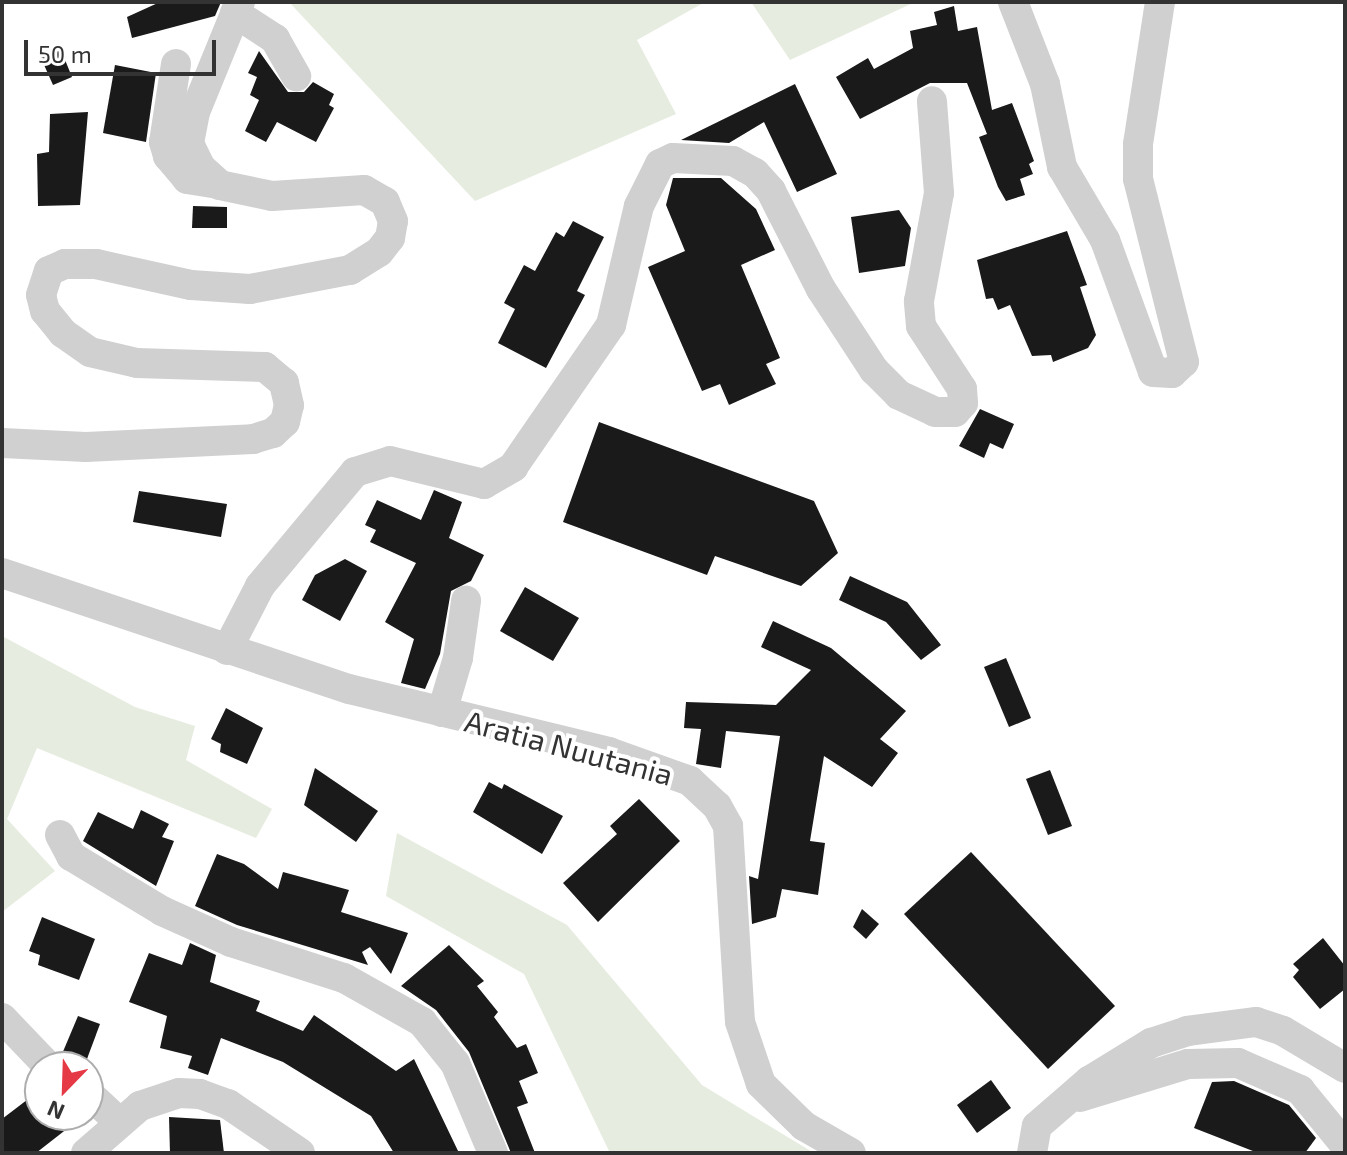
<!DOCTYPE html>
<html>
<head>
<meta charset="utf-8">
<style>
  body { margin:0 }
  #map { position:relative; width:1347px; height:1155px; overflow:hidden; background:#fff; font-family:"Exo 2",sans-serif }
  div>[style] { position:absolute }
  .green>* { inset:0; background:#e6ecdf }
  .building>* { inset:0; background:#1a1a1a }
  .minor>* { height:30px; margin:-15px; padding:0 15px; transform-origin:15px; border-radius:15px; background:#d0d0d0 }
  span { translate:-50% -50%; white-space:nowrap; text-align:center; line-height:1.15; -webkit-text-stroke:8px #fff; paint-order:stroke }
  .street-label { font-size:30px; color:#333 }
  .frame { position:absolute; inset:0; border:4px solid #333; pointer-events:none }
  .north { position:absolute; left:24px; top:1051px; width:80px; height:80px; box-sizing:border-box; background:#fff; border:2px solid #adadad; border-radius:50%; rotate:203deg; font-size:22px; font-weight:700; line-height:32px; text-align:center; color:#333 }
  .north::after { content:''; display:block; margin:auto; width:28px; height:36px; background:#e63946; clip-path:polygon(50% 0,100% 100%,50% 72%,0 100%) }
  .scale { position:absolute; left:24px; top:40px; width:192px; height:36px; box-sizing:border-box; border:4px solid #333; border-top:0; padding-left:10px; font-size:24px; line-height:28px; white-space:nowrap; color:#333; -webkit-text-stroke:6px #fff; paint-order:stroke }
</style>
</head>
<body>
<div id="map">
  <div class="green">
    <div style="clip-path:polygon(289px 2px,705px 2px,637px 40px,676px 114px,475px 201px)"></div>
    <div style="clip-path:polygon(751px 2px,915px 2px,790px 60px)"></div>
    <div style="clip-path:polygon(2px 636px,135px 707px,195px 726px,186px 760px,272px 809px,256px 838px,37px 748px,7px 819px,55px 871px,2px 912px)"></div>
    <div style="clip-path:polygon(397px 833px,567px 925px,702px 1085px,814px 1153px,610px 1153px,524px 974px,386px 896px)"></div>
  </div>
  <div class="building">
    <div style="clip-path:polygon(160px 2px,221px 2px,215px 16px,132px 38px,127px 17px)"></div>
    <div style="clip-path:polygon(954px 6px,958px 31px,977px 27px,992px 110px,1012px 103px,1034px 161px,1029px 164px,1033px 174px,1020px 179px,1025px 195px,1006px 201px,998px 187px,979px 137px,987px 134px,967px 83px,930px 83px,860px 119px,836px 77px,868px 58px,874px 69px,913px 48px,910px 31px,937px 25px,934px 12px)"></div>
    <div style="clip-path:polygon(61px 50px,72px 77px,53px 85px,41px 58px)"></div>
    <div style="clip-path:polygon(259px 51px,288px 92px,304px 92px,313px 82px,334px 94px,329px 105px,334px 108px,316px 142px,277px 122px,266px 142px,245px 131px,259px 100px,250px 95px,257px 77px,248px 73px)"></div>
    <div style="clip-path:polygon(115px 65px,156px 73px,146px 142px,103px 133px)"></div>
    <div style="clip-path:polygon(795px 84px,837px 174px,797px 192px,764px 122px,729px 143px,681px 140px)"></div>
    <div style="clip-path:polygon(88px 112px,80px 205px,38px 206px,37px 154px,49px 152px,50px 114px)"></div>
    <div style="clip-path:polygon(673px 178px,721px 178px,756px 209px,775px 250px,741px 265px,780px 358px,766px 364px,776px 384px,729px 405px,720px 384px,702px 391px,648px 267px,685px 251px,666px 205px)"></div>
    <div style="clip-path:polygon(193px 206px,227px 207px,227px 228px,192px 228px)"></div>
    <div style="clip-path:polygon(899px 210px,911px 228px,905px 266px,859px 273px,851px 217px)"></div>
    <div style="clip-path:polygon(573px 221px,604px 237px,577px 291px,585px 295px,546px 368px,498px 343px,515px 309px,504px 303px,524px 265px,535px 271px,556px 232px,564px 237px)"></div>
    <div style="clip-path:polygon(1067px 231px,1087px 285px,1080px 287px,1096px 335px,1088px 348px,1053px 362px,1051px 355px,1032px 356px,1010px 305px,998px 310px,993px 298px,986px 299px,977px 260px)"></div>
    <div style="clip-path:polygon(980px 409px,1014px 424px,1003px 449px,990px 443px,984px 458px,959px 446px)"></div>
    <div style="clip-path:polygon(599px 422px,814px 501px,838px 553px,801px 586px,715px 556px,707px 575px,563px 522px)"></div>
    <div style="clip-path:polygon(434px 490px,462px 502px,449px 538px,484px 555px,471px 581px,451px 591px,440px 654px,425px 689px,401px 683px,414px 639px,385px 622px,416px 563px,370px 542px,376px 530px,365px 525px,377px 500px,421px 520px)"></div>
    <div style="clip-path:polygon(139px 491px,227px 504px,221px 537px,133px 522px)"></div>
    <div style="clip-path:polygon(345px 559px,367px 571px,340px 621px,302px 600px,315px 575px)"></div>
    <div style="clip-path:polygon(850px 576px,907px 602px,941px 645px,921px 660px,886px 622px,839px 600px)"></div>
    <div style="clip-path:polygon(525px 587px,579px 618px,553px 661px,500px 631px)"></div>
    <div style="clip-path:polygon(773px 621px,831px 648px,906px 711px,880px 739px,898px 753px,872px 787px,824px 756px,810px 841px,825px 843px,818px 895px,782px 889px,776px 917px,752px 924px,749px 876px,758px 879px,780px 736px,726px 731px,721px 768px,696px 764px,701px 729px,684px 728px,686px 702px,776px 705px,811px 670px,761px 647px)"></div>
    <div style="clip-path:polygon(1006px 658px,1031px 718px,1009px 727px,984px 667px)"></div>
    <div style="clip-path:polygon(226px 708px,263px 728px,247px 764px,220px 752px,221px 744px,211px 739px)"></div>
    <div style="clip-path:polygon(315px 768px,378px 811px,356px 842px,304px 805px)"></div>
    <div style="clip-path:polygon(1050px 770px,1072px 826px,1048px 835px,1026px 779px)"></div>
    <div style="clip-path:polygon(489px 782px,502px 789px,504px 784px,563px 816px,542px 854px,473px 812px)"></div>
    <div style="clip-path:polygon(639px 799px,680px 841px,598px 922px,563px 883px,617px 834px,610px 826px)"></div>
    <div style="clip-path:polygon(141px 810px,169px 824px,162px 837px,174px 841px,156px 886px,83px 841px,98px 812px,133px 829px)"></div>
    <div style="clip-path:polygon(971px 852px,1115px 1006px,1048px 1069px,904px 914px)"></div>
    <div style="clip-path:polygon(217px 854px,244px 864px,278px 889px,283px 872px,349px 890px,341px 912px,408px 933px,391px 974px,370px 947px,362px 952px,368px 965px,237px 925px,195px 906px)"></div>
    <div style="clip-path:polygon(862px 909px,879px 924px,866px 939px,853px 927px)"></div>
    <div style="clip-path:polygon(42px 917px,95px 939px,79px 980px,38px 965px,40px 955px,29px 951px)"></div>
    <div style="clip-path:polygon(1323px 938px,1345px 966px,1345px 989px,1320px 1009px,1293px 977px,1299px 970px,1293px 964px)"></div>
    <div style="clip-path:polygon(190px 943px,216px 955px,210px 982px,260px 1001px,256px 1011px,303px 1031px,314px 1015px,396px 1071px,414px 1059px,459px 1153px,394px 1153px,371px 1116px,283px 1062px,221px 1038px,208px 1075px,188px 1068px,192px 1056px,160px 1048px,167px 1016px,129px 1002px,149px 953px,182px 965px)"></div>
    <div style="clip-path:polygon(449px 945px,484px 981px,477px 986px,498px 1012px,494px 1017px,517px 1048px,526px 1044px,538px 1073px,519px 1081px,528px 1103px,517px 1107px,535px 1153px,511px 1153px,469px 1052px,436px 1010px,401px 986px)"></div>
    <div style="clip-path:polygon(78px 1016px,100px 1024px,84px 1067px,66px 1067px,62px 1054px)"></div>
    <div style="clip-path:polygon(991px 1080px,1011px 1108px,977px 1133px,957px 1105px)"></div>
    <div style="clip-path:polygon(1234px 1081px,1289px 1105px,1316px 1138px,1305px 1153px,1258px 1153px,1194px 1128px,1212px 1082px)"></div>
    <div style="clip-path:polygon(40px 1090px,40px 1115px,60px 1115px,68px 1128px,36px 1153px,2px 1153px,2px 1119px)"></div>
    <div style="clip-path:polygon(169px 1117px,220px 1120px,224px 1153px,170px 1153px)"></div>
  </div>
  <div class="minor">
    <div style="left:1013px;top:2px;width:88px;rotate:68.7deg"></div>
    <div style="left:1045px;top:84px;width:85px;rotate:78.4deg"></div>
    <div style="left:1062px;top:167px;width:85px;rotate:59.5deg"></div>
    <div style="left:1105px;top:240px;width:140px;rotate:70deg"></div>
    <div style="left:1153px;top:372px;width:19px;rotate:3deg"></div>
    <div style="left:1172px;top:373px;width:16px;rotate:-43deg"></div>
    <div style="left:1184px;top:362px;width:189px;rotate:-104.1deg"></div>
    <div style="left:1138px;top:179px;width:35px;rotate:-90deg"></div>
    <div style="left:1138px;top:144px;width:144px;rotate:-81.2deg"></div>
    <div style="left:235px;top:13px;width:48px;rotate:33deg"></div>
    <div style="left:275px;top:39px;width:43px;rotate:60.4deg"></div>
    <div style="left:176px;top:64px;width:79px;rotate:98.7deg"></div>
    <div style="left:164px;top:142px;width:15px;rotate:74deg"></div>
    <div style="left:168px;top:156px;width:30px;rotate:50deg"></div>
    <div style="left:187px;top:179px;width:30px;rotate:9deg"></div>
    <div style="left:2px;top:443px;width:84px;rotate:2.7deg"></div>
    <div style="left:86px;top:447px;width:167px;rotate:-2.7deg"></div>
    <div style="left:253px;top:439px;width:21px;rotate:-17deg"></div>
    <div style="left:273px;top:433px;width:16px;rotate:-43deg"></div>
    <div style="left:285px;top:422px;width:17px;rotate:-77deg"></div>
    <div style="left:289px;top:405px;width:23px;rotate:-103deg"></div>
    <div style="left:284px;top:383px;width:25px;rotate:-140deg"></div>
    <div style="left:265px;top:367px;width:128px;rotate:-178.2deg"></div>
    <div style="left:137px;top:363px;width:48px;rotate:-166.8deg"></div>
    <div style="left:90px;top:352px;width:33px;rotate:-145deg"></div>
    <div style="left:63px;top:333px;width:28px;rotate:-129deg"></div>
    <div style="left:45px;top:311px;width:16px;rotate:-104deg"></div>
    <div style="left:41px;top:295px;width:25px;rotate:-72deg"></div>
    <div style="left:49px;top:271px;width:17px;rotate:-24deg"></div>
    <div style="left:65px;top:264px;width:31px"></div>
    <div style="left:96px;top:264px;width:97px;rotate:12.5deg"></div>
    <div style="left:191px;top:285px;width:59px;rotate:3.9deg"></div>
    <div style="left:250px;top:289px;width:102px;rotate:-10.8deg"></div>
    <div style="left:350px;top:270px;width:34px;rotate:-32deg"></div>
    <div style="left:379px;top:252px;width:18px;rotate:-52deg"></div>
    <div style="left:390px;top:238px;width:17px;rotate:-80deg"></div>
    <div style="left:393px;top:221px;width:21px;rotate:-113deg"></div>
    <div style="left:385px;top:202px;width:24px;rotate:-150deg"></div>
    <div style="left:364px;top:190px;width:92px;rotate:176.3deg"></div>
    <div style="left:272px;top:196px;width:53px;rotate:-168.1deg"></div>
    <div style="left:220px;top:185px;width:25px;rotate:-138deg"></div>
    <div style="left:201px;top:168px;width:28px;rotate:-116deg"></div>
    <div style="left:189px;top:143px;width:32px;rotate:-79deg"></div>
    <div style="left:195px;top:112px;width:119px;rotate:-67.8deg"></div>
    <div style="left:2px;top:573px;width:366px;rotate:18.5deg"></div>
    <div style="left:349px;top:689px;width:268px;rotate:13.6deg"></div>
    <div style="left:609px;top:752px;width:86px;rotate:19.7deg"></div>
    <div style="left:690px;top:781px;width:37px;rotate:43deg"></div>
    <div style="left:717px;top:806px;width:23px;rotate:61deg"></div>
    <div style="left:728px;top:826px;width:196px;rotate:86.5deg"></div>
    <div style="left:740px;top:1022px;width:65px;rotate:71.3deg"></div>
    <div style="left:761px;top:1084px;width:60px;rotate:44.3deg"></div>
    <div style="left:804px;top:1126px;width:54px;rotate:29.9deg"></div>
    <div style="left:227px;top:650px;width:72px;rotate:-62.7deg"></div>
    <div style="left:260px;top:586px;width:148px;rotate:-50.2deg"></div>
    <div style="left:355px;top:472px;width:37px;rotate:-17deg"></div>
    <div style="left:390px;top:461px;width:97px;rotate:13.7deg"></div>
    <div style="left:484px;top:484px;width:34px;rotate:-30deg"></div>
    <div style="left:513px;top:467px;width:173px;rotate:-55.4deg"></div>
    <div style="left:611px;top:325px;width:122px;rotate:-76.8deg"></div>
    <div style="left:639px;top:206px;width:47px;rotate:-63.4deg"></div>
    <div style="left:660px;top:164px;width:14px;rotate:-25deg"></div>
    <div style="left:673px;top:158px;width:60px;rotate:2.9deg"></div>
    <div style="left:733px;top:161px;width:25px;rotate:29deg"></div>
    <div style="left:755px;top:173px;width:24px;rotate:48deg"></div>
    <div style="left:771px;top:191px;width:110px;rotate:63deg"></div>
    <div style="left:821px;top:289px;width:97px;rotate:56.8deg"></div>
    <div style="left:874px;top:370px;width:35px;rotate:45deg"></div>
    <div style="left:899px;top:395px;width:40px;rotate:25deg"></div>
    <div style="left:935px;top:412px;width:20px"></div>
    <div style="left:955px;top:412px;width:12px;rotate:-48deg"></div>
    <div style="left:963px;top:403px;width:14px;rotate:-94deg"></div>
    <div style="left:962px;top:389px;width:75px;rotate:-123.1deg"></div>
    <div style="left:921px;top:326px;width:25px;rotate:-95deg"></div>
    <div style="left:919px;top:301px;width:110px;rotate:-79.5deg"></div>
    <div style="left:939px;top:193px;width:92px;rotate:-94.4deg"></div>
    <div style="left:442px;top:712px;width:56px;rotate:-73.5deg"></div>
    <div style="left:458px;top:658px;width:58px;rotate:-82deg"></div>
    <div style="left:60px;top:835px;width:24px;rotate:62deg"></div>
    <div style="left:71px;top:856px;width:106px;rotate:31.1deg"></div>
    <div style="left:162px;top:911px;width:76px;rotate:24.2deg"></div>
    <div style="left:231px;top:942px;width:119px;rotate:17.7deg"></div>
    <div style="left:344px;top:978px;width:90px;rotate:29.4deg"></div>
    <div style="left:422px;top:1022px;width:53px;rotate:51.2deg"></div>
    <div style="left:455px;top:1063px;width:98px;rotate:67.1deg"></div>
    <div style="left:2px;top:1018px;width:68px;rotate:46.2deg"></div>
    <div style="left:88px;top:1093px;width:41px;rotate:43deg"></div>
    <div style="left:1080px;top:1097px;width:113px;rotate:-17deg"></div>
    <div style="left:1188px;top:1064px;width:50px;rotate:-1.1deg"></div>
    <div style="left:1238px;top:1063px;width:68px;rotate:23.5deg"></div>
    <div style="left:1300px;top:1090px;width:71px;rotate:50.7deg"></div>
    <div style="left:86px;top:1153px;width:72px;rotate:-41deg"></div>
    <div style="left:140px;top:1106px;width:41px;rotate:-18.4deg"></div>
    <div style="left:179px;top:1093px;width:21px;rotate:3deg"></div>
    <div style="left:200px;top:1094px;width:30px;rotate:20deg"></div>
    <div style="left:228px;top:1104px;width:87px;rotate:34.2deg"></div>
    <div style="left:1032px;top:1153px;width:27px;rotate:-80deg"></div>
    <div style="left:1037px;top:1126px;width:69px;rotate:-40.9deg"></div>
    <div style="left:1089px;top:1081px;width:73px;rotate:-31.5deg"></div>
    <div style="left:1151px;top:1043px;width:38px;rotate:-18deg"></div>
    <div style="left:1187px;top:1031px;width:70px;rotate:-7.4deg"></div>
    <div style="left:1256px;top:1022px;width:28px;rotate:18deg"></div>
    <div style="left:1283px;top:1031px;width:72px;rotate:30.8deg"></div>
  </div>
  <div class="street-label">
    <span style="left:569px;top:747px;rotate:15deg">Aratia Nuutania</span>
  </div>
  <div class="frame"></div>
  <div class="north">N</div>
  <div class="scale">50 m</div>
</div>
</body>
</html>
